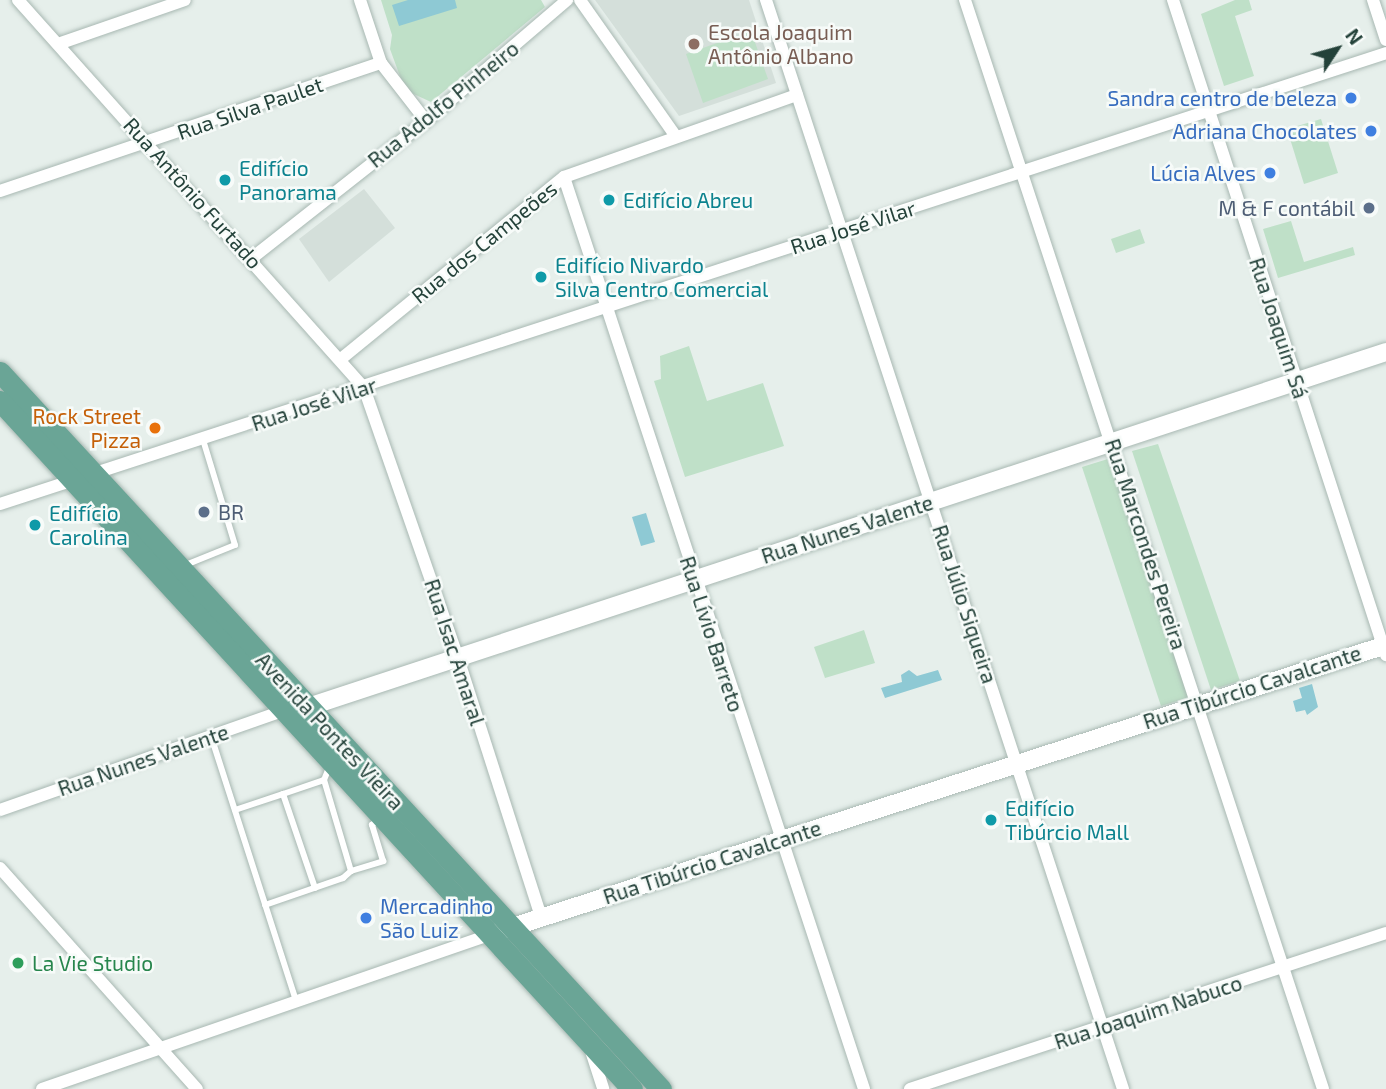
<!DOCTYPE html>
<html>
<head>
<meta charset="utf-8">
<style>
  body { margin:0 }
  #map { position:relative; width:1386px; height:1089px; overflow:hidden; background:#e6efeb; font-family:"Exo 2",sans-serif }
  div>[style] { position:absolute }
  .built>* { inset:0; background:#d4dfda }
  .green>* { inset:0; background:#bfe0c8 }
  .water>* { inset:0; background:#8ec9d4 }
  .roads { filter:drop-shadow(0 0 2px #a8b8b2) drop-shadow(0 0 2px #a8b8b2) }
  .lane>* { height:6px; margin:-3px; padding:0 3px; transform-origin:3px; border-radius:3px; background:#fff }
  .street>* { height:12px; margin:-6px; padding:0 6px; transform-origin:6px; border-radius:6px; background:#fff }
  .secondary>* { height:18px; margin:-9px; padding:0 9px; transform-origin:9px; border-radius:9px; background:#fff }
  .primary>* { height:21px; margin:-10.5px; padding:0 10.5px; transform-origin:10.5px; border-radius:10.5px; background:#6aa596 }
  .dots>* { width:19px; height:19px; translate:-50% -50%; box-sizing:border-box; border:4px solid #f7fbf9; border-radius:50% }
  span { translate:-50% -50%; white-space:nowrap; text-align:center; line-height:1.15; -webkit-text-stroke:5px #f7fbf9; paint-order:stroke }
  .education-label { font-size:21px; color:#785e54 }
  .left { translate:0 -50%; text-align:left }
  .shop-label { font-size:21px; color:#366cbe }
  .right { translate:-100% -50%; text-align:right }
  .street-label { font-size:21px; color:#24423a }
  .culture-label { font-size:21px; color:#0d838f }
  .service-label { font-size:21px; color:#4e5e75 }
  .food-label { font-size:21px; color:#c56008 }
  .leisure-label { font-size:21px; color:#27864d }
  .north { position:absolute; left:1302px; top:14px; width:70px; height:70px; -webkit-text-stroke:5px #f7fbf9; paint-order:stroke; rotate:54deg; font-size:19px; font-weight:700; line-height:28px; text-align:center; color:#24423a }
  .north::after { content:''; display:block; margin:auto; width:24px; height:32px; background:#24423a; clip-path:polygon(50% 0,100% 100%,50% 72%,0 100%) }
</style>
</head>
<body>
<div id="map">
  <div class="built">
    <div style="clip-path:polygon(595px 0,749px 0,776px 83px,679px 116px)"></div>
    <div style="clip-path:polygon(364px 189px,395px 228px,329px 282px,299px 239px)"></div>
  </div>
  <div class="green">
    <div style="clip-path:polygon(381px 0,541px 0,545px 7px,431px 102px,405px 90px,390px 49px,392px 35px)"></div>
    <div style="clip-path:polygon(1235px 0,1249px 0,1252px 10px,1235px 16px,1254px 76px,1224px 86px,1201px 14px)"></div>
    <div style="clip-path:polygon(751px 31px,768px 79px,703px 103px,686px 54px)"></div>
    <div style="clip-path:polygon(1321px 119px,1338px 173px,1304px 184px,1287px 129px)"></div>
    <div style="clip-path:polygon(1291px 221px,1304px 262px,1353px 247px,1355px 255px,1278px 278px,1263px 229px)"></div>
    <div style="clip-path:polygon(1140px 229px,1145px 243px,1116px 253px,1111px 239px)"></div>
    <div style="clip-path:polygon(689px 346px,707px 401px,763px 383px,784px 446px,685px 477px,654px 381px,661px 379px,660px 356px)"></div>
    <div style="clip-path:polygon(1158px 444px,1240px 681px,1211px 690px,1132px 451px)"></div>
    <div style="clip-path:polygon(1111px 458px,1190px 697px,1161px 706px,1082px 467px)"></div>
    <div style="clip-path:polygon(864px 630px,875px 663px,825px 678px,814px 647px)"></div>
  </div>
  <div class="water">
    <div style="clip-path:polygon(408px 0,455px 0,457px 8px,399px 26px,392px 5px)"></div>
    <div style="clip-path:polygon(646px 513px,655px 542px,641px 546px,632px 517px)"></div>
    <div style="clip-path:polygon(909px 670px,917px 676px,938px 670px,942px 680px,885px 698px,881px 688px,902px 682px,901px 675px)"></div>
    <div style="clip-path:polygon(1312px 684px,1318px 707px,1307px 715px,1305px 710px,1296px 712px,1293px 701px,1302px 698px,1299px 688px)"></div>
  </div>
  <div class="roads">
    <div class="lane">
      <div style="left:183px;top:566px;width:56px;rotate:-22deg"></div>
      <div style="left:235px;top:545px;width:110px;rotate:-106.9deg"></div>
      <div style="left:211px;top:736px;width:278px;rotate:72.2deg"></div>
      <div style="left:235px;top:810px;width:51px;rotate:-18.4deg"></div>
      <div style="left:351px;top:871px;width:34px;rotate:-17deg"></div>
      <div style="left:383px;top:861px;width:38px;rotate:-107deg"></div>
      <div style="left:372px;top:825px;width:11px;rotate:-41deg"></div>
      <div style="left:315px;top:888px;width:99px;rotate:-108.8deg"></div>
      <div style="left:283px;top:794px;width:43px;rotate:-18.9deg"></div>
      <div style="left:265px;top:905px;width:83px;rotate:-19.1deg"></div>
      <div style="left:343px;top:878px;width:11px;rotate:-41deg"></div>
      <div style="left:351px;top:871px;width:95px;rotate:-106.5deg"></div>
      <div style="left:324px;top:780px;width:16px;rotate:-68deg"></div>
    </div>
    <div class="street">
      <div style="left:18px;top:0;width:520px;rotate:48.27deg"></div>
      <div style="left:364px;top:388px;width:283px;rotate:70.8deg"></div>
      <div style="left:457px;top:655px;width:275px;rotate:72.2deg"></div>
      <div style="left:360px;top:0;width:66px;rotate:71.6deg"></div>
      <div style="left:381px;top:63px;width:73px;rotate:52.2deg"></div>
      <div style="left:580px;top:0;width:165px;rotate:54.9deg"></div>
      <div style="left:766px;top:0;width:1146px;rotate:71.85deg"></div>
      <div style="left:965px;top:0;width:1146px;rotate:71.8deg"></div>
      <div style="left:1173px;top:0;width:689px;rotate:71.99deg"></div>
      <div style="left:1373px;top:0;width:42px;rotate:72deg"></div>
      <div style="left:58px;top:44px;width:134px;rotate:-19.1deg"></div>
      <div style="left:564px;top:177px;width:960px;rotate:71.79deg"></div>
      <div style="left:0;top:191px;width:402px;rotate:-18.6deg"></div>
      <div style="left:252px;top:258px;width:221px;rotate:-38.2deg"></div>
      <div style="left:426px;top:121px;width:186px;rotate:-40.6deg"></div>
      <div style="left:342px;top:358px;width:286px;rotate:-39.2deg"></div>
      <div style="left:564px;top:177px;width:247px;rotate:-19.4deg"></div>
      <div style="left:0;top:504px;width:1458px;rotate:-18.02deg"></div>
      <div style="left:0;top:810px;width:302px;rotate:-19.3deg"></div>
      <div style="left:0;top:868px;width:296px;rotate:48.3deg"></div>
      <div style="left:591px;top:1051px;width:40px;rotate:72deg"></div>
      <div style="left:42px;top:1089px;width:474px;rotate:-19deg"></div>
      <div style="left:910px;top:1089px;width:501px;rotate:-18.15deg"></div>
    </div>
    <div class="secondary">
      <div style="left:308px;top:707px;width:1135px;rotate:-18.23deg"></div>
      <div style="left:500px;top:931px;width:931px;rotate:-17.89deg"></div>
    </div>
    <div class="primary">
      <div style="left:0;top:372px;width:975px;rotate:47.33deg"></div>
      <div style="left:0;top:401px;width:934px;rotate:47.43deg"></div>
    </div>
  </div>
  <div class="dots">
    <div style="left:694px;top:44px;background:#8d6e63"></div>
    <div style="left:1351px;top:98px;background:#3f7fe0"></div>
    <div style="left:1371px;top:131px;background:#3f7fe0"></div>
    <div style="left:1270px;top:173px;background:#3f7fe0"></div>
    <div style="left:225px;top:180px;background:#0f9aa8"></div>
    <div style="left:609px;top:200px;background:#0f9aa8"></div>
    <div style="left:1369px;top:208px;background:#5c6f8a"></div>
    <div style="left:541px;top:277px;background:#0f9aa8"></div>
    <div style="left:155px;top:428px;background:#e8710a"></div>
    <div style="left:204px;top:512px;background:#5c6f8a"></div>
    <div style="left:35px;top:525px;background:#0f9aa8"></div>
    <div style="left:991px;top:820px;background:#0f9aa8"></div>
    <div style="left:366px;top:918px;background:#3f7fe0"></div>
    <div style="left:18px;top:963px;background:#2e9e5b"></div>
  </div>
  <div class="education-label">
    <span class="left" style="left:708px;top:44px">Escola Joaquim<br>Antônio Albano</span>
  </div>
  <div class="shop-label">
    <span class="right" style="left:1337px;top:98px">Sandra centro de beleza</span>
    <span class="right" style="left:1357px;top:131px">Adriana Chocolates</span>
    <span class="right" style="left:1256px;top:173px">Lúcia Alves</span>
    <span class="left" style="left:380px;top:918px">Mercadinho<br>São Luiz</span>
  </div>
  <div class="street-label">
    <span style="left:443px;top:104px;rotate:-39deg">Rua Adolfo Pinheiro</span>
    <span style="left:250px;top:108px;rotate:-19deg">Rua Silva Paulet</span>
    <span style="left:193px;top:193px;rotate:48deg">Rua Antônio Furtado</span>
    <span style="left:853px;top:227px;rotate:-18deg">Rua José Vilar</span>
    <span style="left:484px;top:242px;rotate:-39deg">Rua dos Campeões</span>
    <span style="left:1279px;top:328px;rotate:72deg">Rua Joaquim Sá</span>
    <span style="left:314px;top:404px;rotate:-18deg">Rua José Vilar</span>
    <span style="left:847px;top:529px;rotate:-18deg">Rua Nunes Valente</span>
    <span style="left:1146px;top:544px;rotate:72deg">Rua Marcondes Pereira</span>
    <span style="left:965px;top:604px;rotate:72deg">Rua Júlio Siqueira</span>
    <span style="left:712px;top:634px;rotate:72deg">Rua Lívio Barreto</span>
    <span style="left:455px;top:652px;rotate:72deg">Rua Isac Amaral</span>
    <span style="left:1252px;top:687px;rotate:-18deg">Rua Tibúrcio Cavalcante</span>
    <span style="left:330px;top:731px;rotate:47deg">Avenida Pontes Vieira</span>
    <span style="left:143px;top:760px;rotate:-19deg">Rua Nunes Valente</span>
    <span style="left:712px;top:862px;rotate:-18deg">Rua Tibúrcio Cavalcante</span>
    <span style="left:1148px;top:1012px;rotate:-18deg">Rua Joaquim Nabuco</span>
  </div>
  <div class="culture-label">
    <span class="left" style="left:239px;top:180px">Edifício<br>Panorama</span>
    <span class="left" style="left:623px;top:200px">Edifício Abreu</span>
    <span class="left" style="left:555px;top:277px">Edifício Nivardo<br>Silva Centro Comercial</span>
    <span class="left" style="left:49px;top:525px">Edifício<br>Carolina</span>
    <span class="left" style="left:1005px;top:820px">Edifício<br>Tibúrcio Mall</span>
  </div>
  <div class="service-label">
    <span class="right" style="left:1355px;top:208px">M &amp; F contábil</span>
    <span class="left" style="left:218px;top:512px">BR</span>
  </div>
  <div class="food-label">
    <span class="right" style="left:141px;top:428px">Rock Street<br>Pizza</span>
  </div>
  <div class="leisure-label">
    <span class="left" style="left:32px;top:963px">La Vie Studio</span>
  </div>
  <div class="north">N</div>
</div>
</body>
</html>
